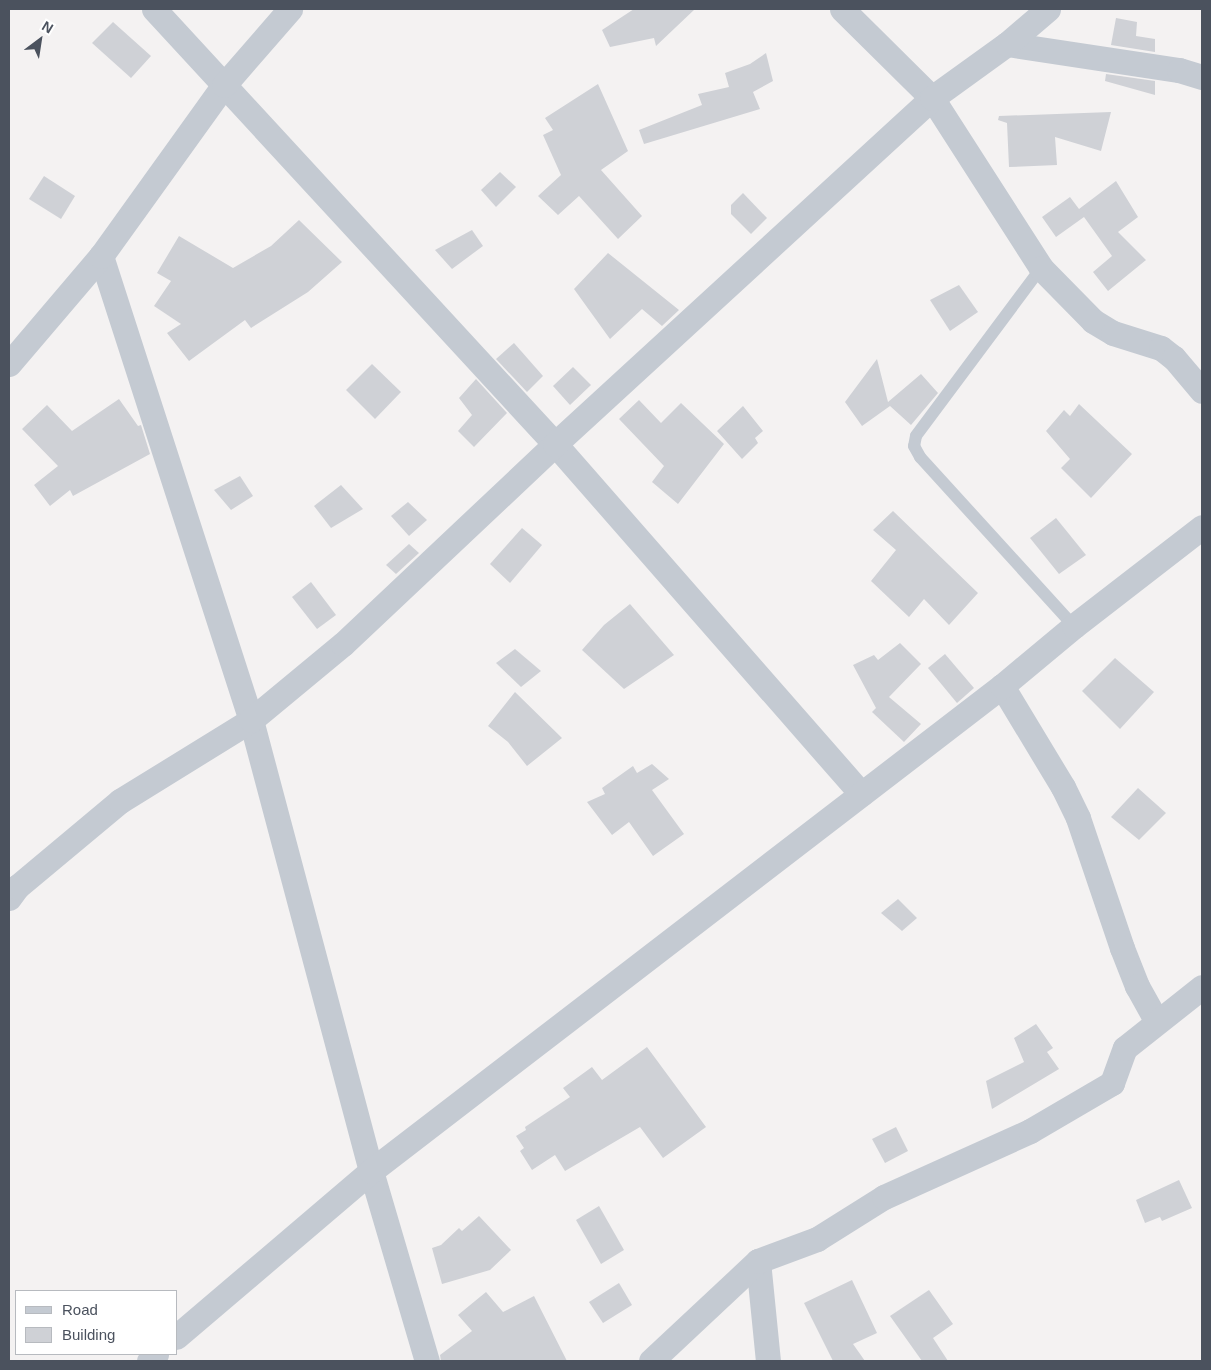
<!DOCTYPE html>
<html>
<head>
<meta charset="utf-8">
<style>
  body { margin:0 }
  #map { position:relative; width:1211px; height:1370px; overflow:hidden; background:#f4f2f2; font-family:Helvetica,sans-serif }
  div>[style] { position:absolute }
  .building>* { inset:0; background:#cfd1d6 }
  .lane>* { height:12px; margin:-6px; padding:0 6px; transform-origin:6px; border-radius:6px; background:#c4cad2 }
  .street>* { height:25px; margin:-12.5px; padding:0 12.5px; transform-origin:12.5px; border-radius:12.5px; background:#c4cad2 }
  span { translate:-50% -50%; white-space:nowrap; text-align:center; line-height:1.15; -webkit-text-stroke:4px #fff; paint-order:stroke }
  .frame { position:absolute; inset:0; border:10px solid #4b525e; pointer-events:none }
  .legend { position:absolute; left:15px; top:1290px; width:162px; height:65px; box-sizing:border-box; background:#fff; border:1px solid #b7babf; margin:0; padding:6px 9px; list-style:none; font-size:15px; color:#4b525e }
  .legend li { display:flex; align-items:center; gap:10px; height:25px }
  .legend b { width:25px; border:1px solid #b7babf }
  .north { position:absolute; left:15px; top:15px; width:50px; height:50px; -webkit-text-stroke:4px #fff; paint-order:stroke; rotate:31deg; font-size:14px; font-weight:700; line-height:20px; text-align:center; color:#4b525e }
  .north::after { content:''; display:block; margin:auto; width:18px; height:22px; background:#4b525e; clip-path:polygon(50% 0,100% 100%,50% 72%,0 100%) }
</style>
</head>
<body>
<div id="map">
  <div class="building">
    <div style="clip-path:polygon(634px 9px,695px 9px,656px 46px,654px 38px,610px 47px,602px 30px)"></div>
    <div style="clip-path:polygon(1116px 18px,1137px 22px,1136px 36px,1155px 39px,1155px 52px,1111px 45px)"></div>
    <div style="clip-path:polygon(113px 22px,151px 56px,131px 78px,92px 43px)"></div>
    <div style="clip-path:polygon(766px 53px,773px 81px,753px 92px,760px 109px,644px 144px,639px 130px,702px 105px,698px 94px,729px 87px,725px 73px,750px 64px)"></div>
    <div style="clip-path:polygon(1106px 74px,1155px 81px,1155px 95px,1105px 81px)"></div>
    <div style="clip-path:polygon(598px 84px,628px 151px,601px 170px,642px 216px,618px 239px,579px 196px,558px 215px,538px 196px,561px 175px,543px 135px,553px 130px,545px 118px)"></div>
    <div style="clip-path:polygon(1111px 112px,1101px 151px,1055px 137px,1057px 165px,1009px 167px,1007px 123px,998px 120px,999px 116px)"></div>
    <div style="clip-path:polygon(500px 172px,516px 187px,496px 207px,481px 190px)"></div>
    <div style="clip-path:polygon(44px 176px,75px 196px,61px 219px,29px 199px)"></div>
    <div style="clip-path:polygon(1116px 181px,1138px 217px,1118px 232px,1146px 260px,1108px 291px,1093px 272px,1112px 256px,1084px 217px,1056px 237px,1042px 217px,1070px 197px,1079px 209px)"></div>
    <div style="clip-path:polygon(743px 193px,767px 218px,751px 234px,731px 214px,731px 205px)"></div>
    <div style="clip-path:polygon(299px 220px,342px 262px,308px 292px,251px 328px,245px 320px,189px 361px,167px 333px,181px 324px,154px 306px,171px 281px,157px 273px,179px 236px,233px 268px,271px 246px)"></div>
    <div style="clip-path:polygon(472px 230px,483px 246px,452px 269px,435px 250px)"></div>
    <div style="clip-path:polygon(608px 253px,679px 310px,662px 326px,642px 309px,610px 339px,574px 289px)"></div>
    <div style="clip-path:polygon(959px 285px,978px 312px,950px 331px,930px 300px)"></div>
    <div style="clip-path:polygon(514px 343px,543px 376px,527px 392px,496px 359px)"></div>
    <div style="clip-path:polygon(877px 359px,888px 402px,921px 374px,938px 393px,911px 425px,890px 406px,862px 426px,845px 402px)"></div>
    <div style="clip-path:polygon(372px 364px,401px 392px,375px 419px,346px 390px)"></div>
    <div style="clip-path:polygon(573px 367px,591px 385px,570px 405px,553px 386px)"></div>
    <div style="clip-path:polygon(476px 379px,507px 413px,474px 447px,458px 431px,472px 415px,459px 398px)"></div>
    <div style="clip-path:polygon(119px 399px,138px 426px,141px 425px,150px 454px,73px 496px,70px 490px,50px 506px,34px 485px,58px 466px,22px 429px,47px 405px,72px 431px)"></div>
    <div style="clip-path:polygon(639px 400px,661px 423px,681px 403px,724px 444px,678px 504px,652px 482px,664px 466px,619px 419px)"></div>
    <div style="clip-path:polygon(1079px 404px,1132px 454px,1091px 498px,1061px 468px,1070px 459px,1046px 431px,1064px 410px,1070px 416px)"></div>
    <div style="clip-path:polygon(743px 406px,763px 431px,755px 438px,758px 443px,742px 459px,717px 431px)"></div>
    <div style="clip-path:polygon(240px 476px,253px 496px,231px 510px,214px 490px)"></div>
    <div style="clip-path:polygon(341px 485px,363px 509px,331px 528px,314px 506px)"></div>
    <div style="clip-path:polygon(408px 502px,427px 520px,409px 536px,391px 516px)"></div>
    <div style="clip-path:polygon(893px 511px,978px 593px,949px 625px,924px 599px,909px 617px,871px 581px,896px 550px,873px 530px)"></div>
    <div style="clip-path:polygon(1056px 518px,1086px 555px,1059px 574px,1030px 538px)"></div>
    <div style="clip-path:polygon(522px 528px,542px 545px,510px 583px,490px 564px)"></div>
    <div style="clip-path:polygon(409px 544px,419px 553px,396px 574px,386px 565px)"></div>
    <div style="clip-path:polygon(311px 582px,336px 615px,317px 629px,292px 597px)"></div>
    <div style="clip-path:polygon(630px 604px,674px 655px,624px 689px,582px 650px,604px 625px)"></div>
    <div style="clip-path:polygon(900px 643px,921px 664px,889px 697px,921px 724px,904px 742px,872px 712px,876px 708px,853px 665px,874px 655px,878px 660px)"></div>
    <div style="clip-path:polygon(515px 649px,541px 671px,521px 687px,496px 663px)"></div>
    <div style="clip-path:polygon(945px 654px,974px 688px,957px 703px,928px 668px)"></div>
    <div style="clip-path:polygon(1115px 658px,1154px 692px,1120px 729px,1082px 691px)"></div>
    <div style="clip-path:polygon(515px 692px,562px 738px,527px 766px,508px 742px,488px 726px)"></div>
    <div style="clip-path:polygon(652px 764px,669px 779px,652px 790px,684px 834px,653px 856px,629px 822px,612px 835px,587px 802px,605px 794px,602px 788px,633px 766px,637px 773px)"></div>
    <div style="clip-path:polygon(1138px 788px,1166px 813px,1139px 840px,1111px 817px)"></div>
    <div style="clip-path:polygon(898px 899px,917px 918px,902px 931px,881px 913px)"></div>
    <div style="clip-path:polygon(1036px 1024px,1053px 1048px,1047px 1052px,1059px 1069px,992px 1109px,986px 1081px,1024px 1062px,1014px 1038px)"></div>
    <div style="clip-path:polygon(647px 1047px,706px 1127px,663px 1158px,640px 1127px,565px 1171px,555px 1155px,532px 1170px,520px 1151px,524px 1148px,516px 1136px,526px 1130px,525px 1127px,570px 1097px,563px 1088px,592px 1067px,602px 1080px)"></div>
    <div style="clip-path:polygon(896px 1127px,908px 1151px,885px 1163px,872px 1139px)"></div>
    <div style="clip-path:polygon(1179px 1180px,1192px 1208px,1162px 1221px,1160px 1217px,1145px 1223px,1136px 1200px)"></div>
    <div style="clip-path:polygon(599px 1206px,624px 1250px,601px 1264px,576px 1220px)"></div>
    <div style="clip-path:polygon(479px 1216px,511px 1250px,490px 1270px,442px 1284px,432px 1248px,441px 1245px,459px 1228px,462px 1231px)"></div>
    <div style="clip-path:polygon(852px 1280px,877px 1333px,853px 1344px,865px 1361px,833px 1361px,804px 1303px)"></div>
    <div style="clip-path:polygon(619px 1283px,632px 1305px,603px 1323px,589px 1302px)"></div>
    <div style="clip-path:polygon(929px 1290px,953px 1324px,933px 1338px,948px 1361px,922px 1361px,890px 1316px)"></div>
    <div style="clip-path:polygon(486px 1292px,503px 1312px,534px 1296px,567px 1361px,441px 1361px,440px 1355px,472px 1331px,458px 1315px)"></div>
  </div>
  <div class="lane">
    <div style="left:1041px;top:268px;width:209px;rotate:126.7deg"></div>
    <div style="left:916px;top:436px;width:10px;rotate:101deg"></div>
    <div style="left:914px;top:446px;width:13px;rotate:61deg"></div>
    <div style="left:920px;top:457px;width:229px;rotate:47.7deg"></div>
  </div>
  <div class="street">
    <div style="left:154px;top:9px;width:592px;rotate:47.33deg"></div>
    <div style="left:555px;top:444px;width:465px;rotate:48.8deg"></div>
    <div style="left:842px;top:9px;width:127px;rotate:44.7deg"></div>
    <div style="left:932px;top:98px;width:202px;rotate:57.3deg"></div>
    <div style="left:1041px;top:268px;width:74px;rotate:45.5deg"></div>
    <div style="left:1093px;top:321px;width:23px;rotate:31deg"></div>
    <div style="left:1113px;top:333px;width:50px;rotate:17.4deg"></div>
    <div style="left:1161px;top:348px;width:16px;rotate:38deg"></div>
    <div style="left:1174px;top:358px;width:43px;rotate:49.7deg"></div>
    <div style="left:1007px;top:44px;width:174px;rotate:8.6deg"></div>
    <div style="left:1179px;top:70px;width:24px;rotate:17deg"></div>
    <div style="left:101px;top:256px;width:488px;rotate:72.1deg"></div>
    <div style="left:251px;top:720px;width:467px;rotate:75.1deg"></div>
    <div style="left:371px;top:1171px;width:198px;rotate:73.6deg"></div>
    <div style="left:9px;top:364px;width:142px;rotate:-49.6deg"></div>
    <div style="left:101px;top:256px;width:211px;rotate:-54.3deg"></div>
    <div style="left:224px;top:85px;width:101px;rotate:-49deg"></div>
    <div style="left:1002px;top:686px;width:118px;rotate:58.9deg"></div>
    <div style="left:1063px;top:787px;width:34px;rotate:64deg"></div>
    <div style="left:1078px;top:818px;width:137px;rotate:71.3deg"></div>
    <div style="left:1122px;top:948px;width:41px;rotate:68.5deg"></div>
    <div style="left:1137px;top:986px;width:41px;rotate:60.9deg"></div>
    <div style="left:9px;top:898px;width:14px;rotate:-54deg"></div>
    <div style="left:17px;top:887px;width:134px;rotate:-39.9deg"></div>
    <div style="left:120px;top:801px;width:154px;rotate:-31.7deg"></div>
    <div style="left:251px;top:720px;width:119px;rotate:-39.6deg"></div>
    <div style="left:343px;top:644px;width:291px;rotate:-43.3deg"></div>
    <div style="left:555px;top:444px;width:512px;rotate:-42.54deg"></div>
    <div style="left:932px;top:98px;width:92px;rotate:-35.8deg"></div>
    <div style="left:1007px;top:44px;width:54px;rotate:-40.5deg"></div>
    <div style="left:758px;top:1261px;width:100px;rotate:84.3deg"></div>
    <div style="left:176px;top:1337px;width:256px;rotate:-40.4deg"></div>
    <div style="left:371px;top:1171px;width:796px;rotate:-37.55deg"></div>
    <div style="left:1002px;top:686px;width:94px;rotate:-39.8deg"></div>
    <div style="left:1074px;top:626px;width:162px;rotate:-37.7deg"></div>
    <div style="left:149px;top:1361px;width:10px;rotate:-45deg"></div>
    <div style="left:651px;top:1361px;width:146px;rotate:-43.1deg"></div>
    <div style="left:758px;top:1261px;width:63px;rotate:-20.4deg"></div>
    <div style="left:817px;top:1239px;width:79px;rotate:-32.1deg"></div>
    <div style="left:884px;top:1197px;width:160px;rotate:-24.3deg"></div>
    <div style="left:1030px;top:1131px;width:95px;rotate:-30.3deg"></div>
    <div style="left:1112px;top:1083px;width:37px;rotate:-70deg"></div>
    <div style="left:1125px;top:1048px;width:98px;rotate:-38.4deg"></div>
  </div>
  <div class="frame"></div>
  <ul class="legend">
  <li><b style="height:6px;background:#c4cad2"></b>Road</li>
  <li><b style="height:14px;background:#cfd1d6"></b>Building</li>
  </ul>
  <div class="north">N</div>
</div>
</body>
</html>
